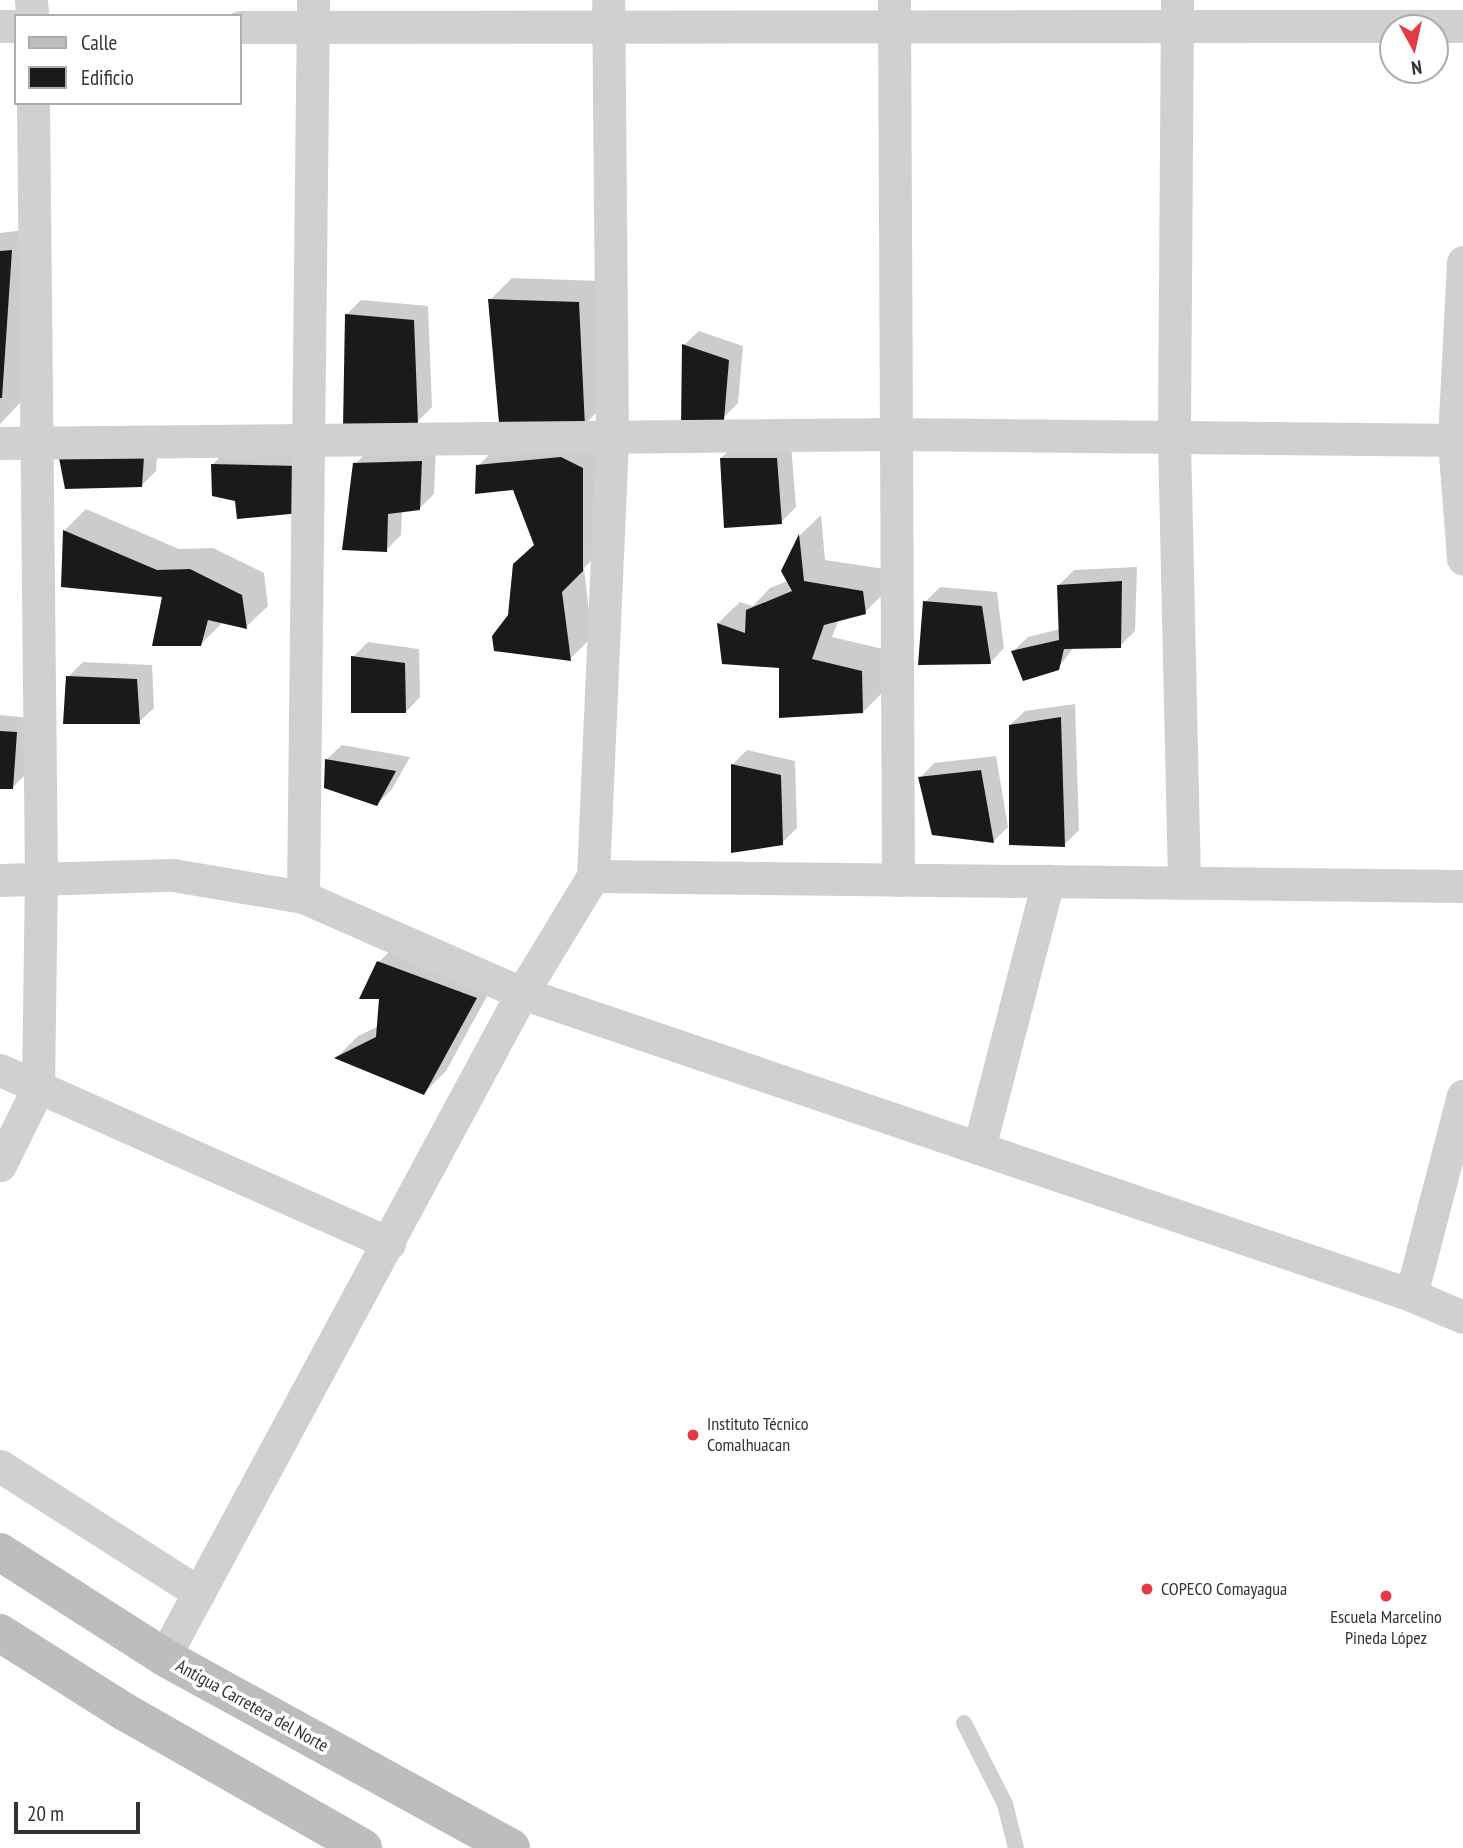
<!DOCTYPE html>
<html>
<head>
<meta charset="utf-8">
<style>
  body { margin:0 }
  #map { position:relative; width:1463px; height:1848px; overflow:hidden; background:#fff; font-family:"PT Sans Narrow",sans-serif }
  div>[style] { position:absolute }
  .shadow>* { inset:0; background:#0003 }
  .building>* { inset:0; background:#1a1a1a }
  .lane>* { height:16px; margin:-8px; padding:0 8px; transform-origin:8px; border-radius:8px; background:#d0d0d0 }
  .street>* { height:33px; margin:-16.5px; padding:0 16.5px; transform-origin:16.5px; border-radius:16.5px; background:#d0d0d0 }
  .secondary>* { height:38px; margin:-19px; padding:0 19px; transform-origin:19px; border-radius:19px; background:#bdbdbd }
  .dots>* { width:19px; height:19px; translate:-50% -50%; box-sizing:border-box; border:4px solid #fff; border-radius:50% }
  span { translate:-50% -50%; white-space:nowrap; text-align:center; line-height:1.15; -webkit-text-stroke:7px #fff; paint-order:stroke }
  .poi-label { font-size:18px; color:#333 }
  .left { translate:0 -50%; text-align:left }
  .street-label { font-size:18px; color:#333 }
  .legend { position:absolute; left:14px; top:14px; width:228px; height:91px; box-sizing:border-box; background:#fff; border:2px solid #adadad; margin:0; padding:9px 12px; list-style:none; font-size:21px; color:#333 }
  .legend li { display:flex; align-items:center; gap:14px; height:35px }
  .legend b { width:35px; border:2px solid #adadad }
  .north { position:absolute; left:1379px; top:14px; width:70px; height:70px; box-sizing:border-box; background:#fff; border:2px solid #adadad; border-radius:50%; rotate:172deg; font-size:19px; font-weight:700; line-height:28px; text-align:center; color:#333 }
  .north::after { content:''; display:block; margin:auto; width:24px; height:32px; background:#e63946; clip-path:polygon(50% 0,100% 100%,50% 72%,0 100%) }
  .scale { position:absolute; left:14px; top:1802px; width:126px; height:32px; box-sizing:border-box; border:4px solid #333; border-top:0; padding-left:9px; font-size:21px; line-height:24px; white-space:nowrap; color:#333; -webkit-text-stroke:5px #fff; paint-order:stroke }
</style>
</head>
<body>
<div id="map">
  <div class="shadow">
    <div style="clip-path:polygon(33px 229px,21px 402px,0 424px,0 233px)"></div>
    <div style="clip-path:polygon(512px 278px,601px 281px,606px 403px,584px 425px,490px 300px)"></div>
    <div style="clip-path:polygon(361px 300px,428px 306px,432px 407px,417px 422px,346px 315px)"></div>
    <div style="clip-path:polygon(699px 331px,743px 346px,738px 403px,723px 418px,684px 345px)"></div>
    <div style="clip-path:polygon(158px 442px,156px 471px,141px 486px,66px 487px)"></div>
    <div style="clip-path:polygon(500px 444px,604px 446px,604px 548px,584px 568px,592px 637px,570px 659px,510px 616px,535px 544px,514px 488px,478px 466px)"></div>
    <div style="clip-path:polygon(736px 444px,791px 444px,796px 507px,781px 522px,721px 458px)"></div>
    <div style="clip-path:polygon(436px 447px,434px 494px,419px 509px,402px 510px,401px 535px,386px 550px,355px 464px,370px 449px)"></div>
    <div style="clip-path:polygon(227px 450px,314px 452px,236px 500px,213px 464px)"></div>
    <div style="clip-path:polygon(86px 509px,179px 549px,213px 548px,264px 573px,268px 606px,246px 627px,223px 622px,200px 645px,164px 595px,63px 585px,65px 530px)"></div>
    <div style="clip-path:polygon(821px 515px,825px 560px,885px 569px,887px 590px,865px 612px,839px 619px,832px 637px,883px 649px,885px 690px,863px 712px,780px 667px,724px 662px,718px 623px,740px 602px,753px 606px,770px 588px,788px 581px,783px 571px,800px 535px)"></div>
    <div style="clip-path:polygon(1137px 567px,1135px 631px,1120px 646px,1074px 647px,1058px 668px,1013px 651px,1028px 637px,1060px 629px,1059px 585px,1074px 570px)"></div>
    <div style="clip-path:polygon(940px 587px,997px 592px,1004px 648px,990px 663px,925px 602px)"></div>
    <div style="clip-path:polygon(368px 642px,419px 649px,420px 697px,406px 712px,353px 657px)"></div>
    <div style="clip-path:polygon(83px 662px,152px 665px,154px 708px,139px 722px,68px 677px)"></div>
    <div style="clip-path:polygon(1075px 704px,1079px 830px,1064px 845px,1010px 725px,1025px 711px)"></div>
    <div style="clip-path:polygon(0 715px,31px 718px,27px 773px,13px 787px,0 787px)"></div>
    <div style="clip-path:polygon(342px 745px,410px 757px,392px 789px,377px 804px,327px 759px)"></div>
    <div style="clip-path:polygon(747px 750px,795px 761px,797px 828px,782px 843px,733px 764px)"></div>
    <div style="clip-path:polygon(996px 756px,1008px 827px,994px 841px,933px 833px,920px 778px,934px 763px)"></div>
    <div style="clip-path:polygon(401px 940px,498px 976px,446px 1071px,424px 1093px,337px 1057px,358px 1036px,379px 1026px,379px 962px)"></div>
  </div>
  <div class="building">
    <div style="clip-path:polygon(12px 250px,2px 398px,0 398px,0 251px)"></div>
    <div style="clip-path:polygon(488px 299px,579px 302px,585px 427px,499px 423px)"></div>
    <div style="clip-path:polygon(345px 314px,414px 320px,418px 424px,343px 428px)"></div>
    <div style="clip-path:polygon(682px 344px,729px 360px,724px 420px,681px 427px)"></div>
    <div style="clip-path:polygon(144px 456px,142px 487px,65px 489px,59px 458px)"></div>
    <div style="clip-path:polygon(561px 457px,583px 468px,583px 571px,562px 592px,571px 661px,494px 651px,492px 636px,508px 615px,513px 564px,534px 545px,513px 490px,475px 494px,476px 465px)"></div>
    <div style="clip-path:polygon(720px 458px,777px 458px,782px 524px,724px 528px)"></div>
    <div style="clip-path:polygon(422px 461px,420px 510px,388px 514px,387px 552px,342px 550px,353px 463px)"></div>
    <div style="clip-path:polygon(211px 464px,300px 466px,300px 513px,237px 519px,235px 501px,212px 496px)"></div>
    <div style="clip-path:polygon(63px 530px,157px 570px,190px 569px,242px 595px,247px 629px,208px 620px,201px 646px,152px 646px,162px 597px,61px 587px)"></div>
    <div style="clip-path:polygon(799px 534px,804px 581px,863px 591px,866px 614px,824px 625px,812px 659px,862px 671px,863px 713px,779px 718px,779px 668px,722px 664px,717px 623px,745px 633px,746px 610px,792px 591px,781px 571px)"></div>
    <div style="clip-path:polygon(1122px 581px,1121px 648px,1064px 649px,1059px 670px,1023px 681px,1011px 651px,1059px 640px,1057px 585px)"></div>
    <div style="clip-path:polygon(923px 601px,982px 606px,991px 664px,918px 665px)"></div>
    <div style="clip-path:polygon(351px 656px,405px 663px,406px 713px,351px 713px)"></div>
    <div style="clip-path:polygon(66px 676px,137px 679px,140px 724px,63px 724px)"></div>
    <div style="clip-path:polygon(1061px 717px,1065px 847px,1009px 845px,1009px 725px)"></div>
    <div style="clip-path:polygon(0 731px,17px 732px,13px 789px,0 789px)"></div>
    <div style="clip-path:polygon(325px 759px,396px 771px,377px 806px,324px 788px)"></div>
    <div style="clip-path:polygon(731px 764px,781px 775px,783px 845px,731px 853px)"></div>
    <div style="clip-path:polygon(981px 770px,994px 843px,932px 835px,918px 777px)"></div>
    <div style="clip-path:polygon(377px 961px,477px 998px,424px 1095px,334px 1058px,376px 1037px,379px 999px,359px 999px)"></div>
  </div>
  <div class="lane">
    <div style="left:964px;top:1723px;width:91px;rotate:63.2deg"></div>
    <div style="left:1005px;top:1804px;width:45px;rotate:76deg"></div>
  </div>
  <div class="street">
    <div style="left:31px;top:0;width:16px;rotate:86deg"></div>
    <div style="left:894px;top:0;width:880px;rotate:89.74deg"></div>
    <div style="left:1177px;top:0;width:440px;rotate:90.4deg"></div>
    <div style="left:1174px;top:440px;width:443px;rotate:88.7deg"></div>
    <div style="left:0;top:26px;width:16px"></div>
    <div style="left:240px;top:27px;width:1223px;rotate:-0.05deg"></div>
    <div style="left:1463px;top:262px;width:179px;rotate:92.9deg"></div>
    <div style="left:1454px;top:441px;width:118px;rotate:85.6deg"></div>
    <div style="left:0;top:443px;width:896px;rotate:-0.58deg"></div>
    <div style="left:896px;top:434px;width:567px;rotate:0.61deg"></div>
    <div style="left:593px;top:876px;width:870px;rotate:0.66deg"></div>
    <div style="left:0;top:880px;width:173px;rotate:-1.7deg"></div>
    <div style="left:173px;top:875px;width:132px;rotate:9.6deg"></div>
    <div style="left:303px;top:897px;width:239px;rotate:23.7deg"></div>
    <div style="left:522px;top:993px;width:939px;rotate:18.76deg"></div>
    <div style="left:1411px;top:1295px;width:56px;rotate:22.9deg"></div>
    <div style="left:303px;top:897px;width:897px;rotate:-89.36deg"></div>
    <div style="left:0;top:1070px;width:426px;rotate:24deg"></div>
    <div style="left:979px;top:1148px;width:276px;rotate:-75.5deg"></div>
    <div style="left:0;top:1165px;width:86px;rotate:-63.7deg"></div>
    <div style="left:38px;top:1088px;width:208px;rotate:-89.2deg"></div>
    <div style="left:41px;top:880px;width:777px;rotate:-90.59deg"></div>
    <div style="left:1411px;top:1295px;width:206px;rotate:-75.4deg"></div>
    <div style="left:0;top:1466px;width:236px;rotate:32.5deg"></div>
    <div style="left:164px;top:1657px;width:754px;rotate:-61.67deg"></div>
    <div style="left:522px;top:993px;width:137px;rotate:-58.7deg"></div>
    <div style="left:593px;top:876px;width:439px;rotate:-87.5deg"></div>
    <div style="left:612px;top:437px;width:437px;rotate:-90.5deg"></div>
  </div>
  <div class="secondary">
    <div style="left:0;top:1552px;width:195px;rotate:32.6deg"></div>
    <div style="left:164px;top:1657px;width:396px;rotate:28.8deg"></div>
    <div style="left:0;top:1633px;width:148px;rotate:32.3deg"></div>
    <div style="left:125px;top:1712px;width:274px;rotate:29.7deg"></div>
  </div>
  <div class="dots">
    <div style="left:693px;top:1435px;background:#e63946"></div>
    <div style="left:1147px;top:1589px;background:#e63946"></div>
    <div style="left:1386px;top:1596px;background:#e63946"></div>
  </div>
  <div class="poi-label">
    <span class="left" style="left:707px;top:1435px">Instituto Técnico<br>Comalhuacan</span>
    <span class="left" style="left:1161px;top:1589px">COPECO Comayagua</span>
    <span style="left:1386px;top:1628px">Escuela Marcelino<br>Pineda López</span>
  </div>
  <div class="street-label">
    <span style="left:252px;top:1706px;rotate:29deg">Antigua Carretera del Norte</span>
  </div>
  <ul class="legend">
  <li><b style="height:9px;background:#bdbdbd"></b>Calle</li>
  <li><b style="height:19px;background:#1a1a1a"></b>Edificio</li>
  </ul>
  <div class="north">N</div>
  <div class="scale">20 m</div>
</div>
</body>
</html>
